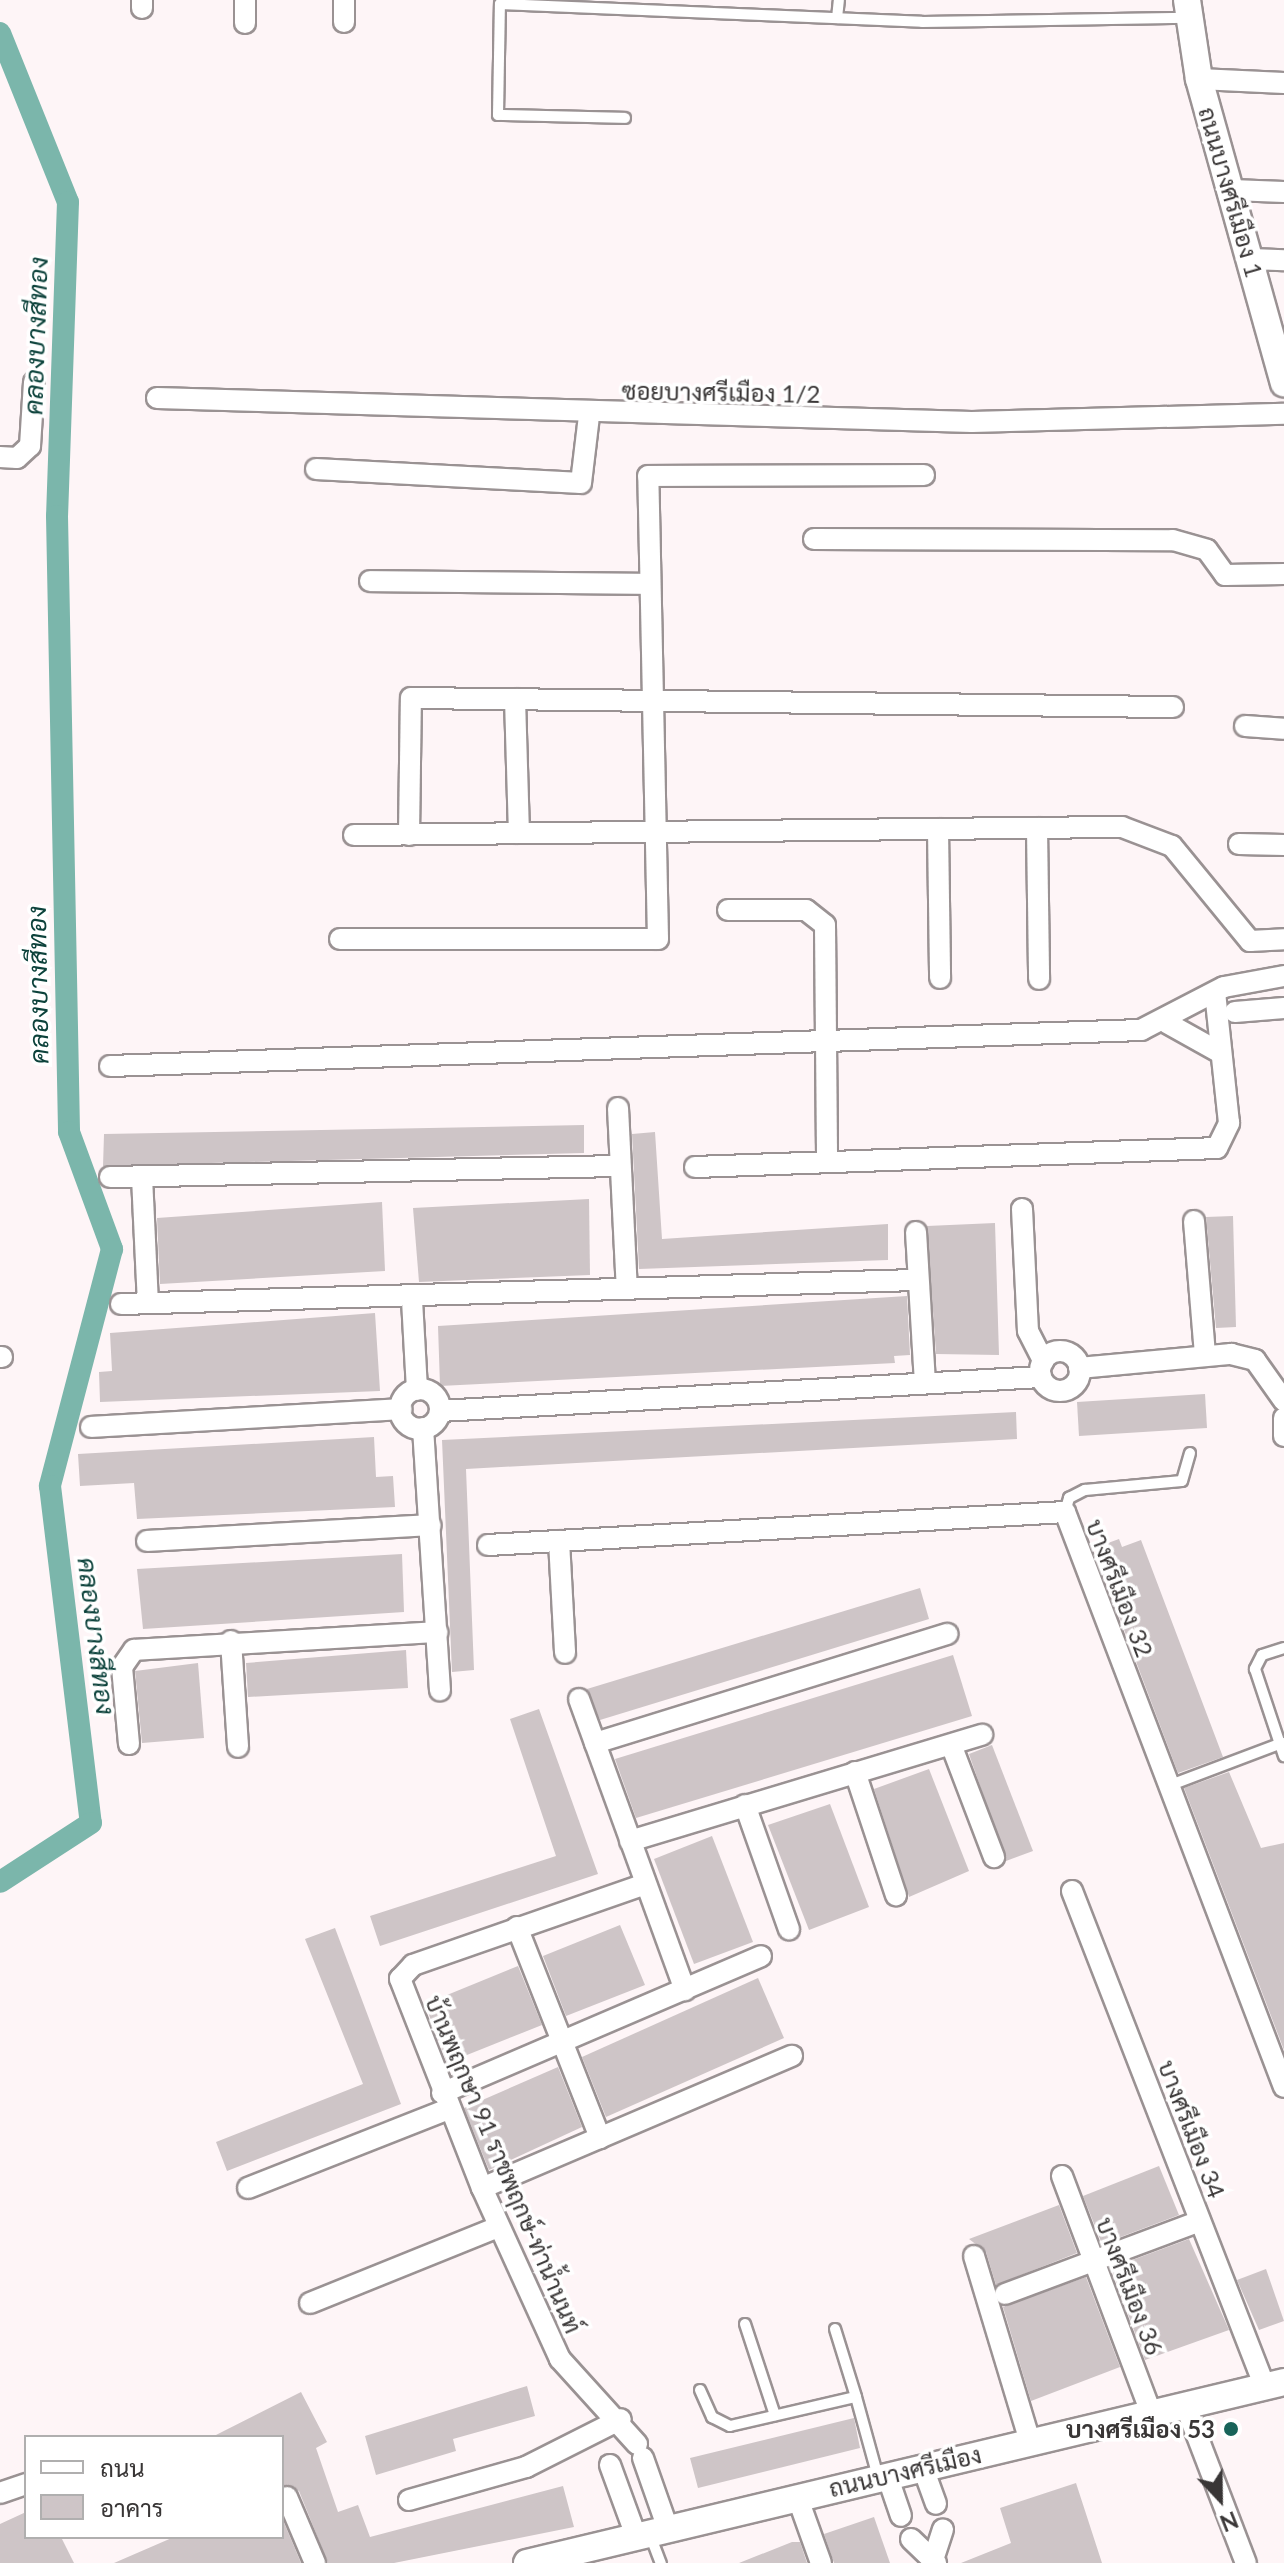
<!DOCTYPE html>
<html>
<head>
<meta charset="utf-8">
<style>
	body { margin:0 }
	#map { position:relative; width:1284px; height:2563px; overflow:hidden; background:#fef5f7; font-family:Lato,Sarabun,sans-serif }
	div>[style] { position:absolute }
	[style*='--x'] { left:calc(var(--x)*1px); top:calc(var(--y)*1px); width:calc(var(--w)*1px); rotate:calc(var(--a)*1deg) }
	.canal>* { height:22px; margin:-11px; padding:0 11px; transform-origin:11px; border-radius:11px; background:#7bb6ab }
	.building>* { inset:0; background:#cec5c7 }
	.roads { filter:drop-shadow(2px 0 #9a9293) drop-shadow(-2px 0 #9a9293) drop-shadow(0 2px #9a9293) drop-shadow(0 -2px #9a9293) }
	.service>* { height:10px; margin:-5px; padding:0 5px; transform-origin:5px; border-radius:5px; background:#fff }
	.minor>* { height:20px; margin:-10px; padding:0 10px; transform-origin:10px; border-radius:10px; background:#fff }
	.minor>.ring { margin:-10px; padding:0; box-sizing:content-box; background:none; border:20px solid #fff; border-radius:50% }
	.tertiary>* { height:26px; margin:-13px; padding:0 13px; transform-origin:13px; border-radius:13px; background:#fff }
	.dots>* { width:22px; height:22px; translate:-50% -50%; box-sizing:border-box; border:4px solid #fff; border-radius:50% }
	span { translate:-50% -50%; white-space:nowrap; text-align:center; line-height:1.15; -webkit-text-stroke:7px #fff; paint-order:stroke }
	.street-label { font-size:24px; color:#393636 }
	.poi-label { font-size:24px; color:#393636; font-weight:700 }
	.right { translate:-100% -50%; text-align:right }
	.water-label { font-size:26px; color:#0c423b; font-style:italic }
	.legend { position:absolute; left:24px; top:2435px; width:260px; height:104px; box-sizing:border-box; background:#fff; border:2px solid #b0afaf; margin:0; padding:10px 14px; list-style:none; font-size:24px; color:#393636 }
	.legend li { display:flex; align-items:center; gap:16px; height:40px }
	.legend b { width:40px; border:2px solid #b0afaf }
	.north { position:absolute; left:1180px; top:2459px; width:80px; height:80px; -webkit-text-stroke:6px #fff; paint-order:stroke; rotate:158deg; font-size:22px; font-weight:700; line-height:32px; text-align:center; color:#393636 }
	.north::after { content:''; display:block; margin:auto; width:28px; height:36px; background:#393636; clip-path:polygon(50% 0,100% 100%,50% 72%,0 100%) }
</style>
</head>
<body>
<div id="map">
	<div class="canal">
		<i style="--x:0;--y:33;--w:182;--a:68.1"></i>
		<i style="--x:68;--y:202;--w:314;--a:92"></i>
		<i style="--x:57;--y:516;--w:616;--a:88.88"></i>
		<i style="--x:69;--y:1132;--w:125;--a:69.8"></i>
		<i style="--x:112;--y:1249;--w:245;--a:104.7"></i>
		<i style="--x:50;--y:1486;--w:339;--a:83.1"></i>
		<i style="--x:91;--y:1823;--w:108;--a:147"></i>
	</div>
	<div class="building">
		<i style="clip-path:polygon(584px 1125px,584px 1153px,103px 1166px,104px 1134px)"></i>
		<i style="clip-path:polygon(655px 1132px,662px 1239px,888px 1224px,888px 1260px,639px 1269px,632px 1134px)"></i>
		<i style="clip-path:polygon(589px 1199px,590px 1275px,419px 1282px,413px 1208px)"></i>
		<i style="clip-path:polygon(382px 1202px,385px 1271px,160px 1284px,157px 1218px)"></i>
		<i style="clip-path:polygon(1233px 1216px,1236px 1327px,1216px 1328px,1206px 1217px)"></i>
		<i style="clip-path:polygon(995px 1223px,999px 1355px,936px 1354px,927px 1226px)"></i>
		<i style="clip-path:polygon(907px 1296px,910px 1355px,894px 1356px,895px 1363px,440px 1386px,438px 1326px)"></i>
		<i style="clip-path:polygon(375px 1313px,380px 1391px,100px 1402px,99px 1372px,112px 1371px,110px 1333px)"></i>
		<i style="clip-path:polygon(1205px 1394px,1207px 1428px,1079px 1436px,1077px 1402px)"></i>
		<i style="clip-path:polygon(1016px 1412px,1017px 1439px,466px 1469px,474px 1670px,452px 1672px,442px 1440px)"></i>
		<i style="clip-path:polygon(374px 1437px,376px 1477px,393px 1476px,395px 1507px,137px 1519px,134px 1483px,80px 1486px,78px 1454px)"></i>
		<i style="clip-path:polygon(1119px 1539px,1122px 1547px,1141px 1540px,1223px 1757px,1178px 1773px,1097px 1558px,1097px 1547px)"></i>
		<i style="clip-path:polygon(402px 1554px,404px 1612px,143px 1629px,137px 1569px)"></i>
		<i style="clip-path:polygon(920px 1588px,929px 1619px,600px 1720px,587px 1689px)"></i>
		<i style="clip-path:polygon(406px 1650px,408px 1688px,248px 1697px,246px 1663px)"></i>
		<i style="clip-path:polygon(953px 1655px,972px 1716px,636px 1818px,615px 1759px)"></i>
		<i style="clip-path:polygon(198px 1663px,204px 1738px,142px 1743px,135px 1671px)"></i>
		<i style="clip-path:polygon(539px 1709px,598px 1874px,380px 1946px,370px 1916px,556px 1856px,510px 1719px)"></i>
		<i style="clip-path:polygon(992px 1745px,1033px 1851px,1006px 1861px,969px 1754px)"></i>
		<i style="clip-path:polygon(929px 1769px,969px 1871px,909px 1897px,874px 1789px)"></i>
		<i style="clip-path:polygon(1229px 1772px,1261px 1848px,1284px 1843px,1284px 2050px,1184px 1788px)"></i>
		<i style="clip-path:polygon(830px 1804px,869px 1907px,809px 1930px,768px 1825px)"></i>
		<i style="clip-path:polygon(712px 1836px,753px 1942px,694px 1964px,654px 1859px)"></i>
		<i style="clip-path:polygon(620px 1925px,645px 1985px,566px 2016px,543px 1956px)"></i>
		<i style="clip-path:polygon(335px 1928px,401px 2104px,227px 2171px,216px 2142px,363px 2084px,305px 1939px)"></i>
		<i style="clip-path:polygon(518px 1966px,542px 2025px,447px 2063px,425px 2004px)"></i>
		<i style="clip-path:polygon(758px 1978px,784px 2038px,606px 2117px,582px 2057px)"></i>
		<i style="clip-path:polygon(558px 2067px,582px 2127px,489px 2170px,464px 2108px)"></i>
		<i style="clip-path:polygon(1159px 2166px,1179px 2215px,1102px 2244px,1083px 2196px)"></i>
		<i style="clip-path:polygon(1059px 2205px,1077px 2253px,996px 2285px,986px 2252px,969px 2239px)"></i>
		<i style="clip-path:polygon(1189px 2239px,1229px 2330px,1145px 2360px,1111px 2268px)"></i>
		<i style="clip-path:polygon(1266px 2269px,1284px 2321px,1259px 2330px,1237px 2280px)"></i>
		<i style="clip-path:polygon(1086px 2277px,1120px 2367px,1031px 2401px,1003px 2307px)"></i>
		<i style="clip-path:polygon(527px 2386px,535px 2416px,453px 2439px,456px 2451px,376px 2475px,365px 2436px)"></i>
		<i style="clip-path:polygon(301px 2392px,327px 2442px,316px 2448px,338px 2512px,358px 2505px,370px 2537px,563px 2486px,574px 2527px,394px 2563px,328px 2563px,299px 2491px,282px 2485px,282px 2437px,212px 2437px)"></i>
		<i style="clip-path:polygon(854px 2418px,860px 2448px,698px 2488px,690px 2458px)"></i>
		<i style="clip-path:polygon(1076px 2483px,1102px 2563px,961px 2563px,1011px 2543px,1000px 2508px)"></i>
		<i style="clip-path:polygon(26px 2512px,26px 2537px,61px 2537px,74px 2563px,0 2563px,0 2524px)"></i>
		<i style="clip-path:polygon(874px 2517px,890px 2563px,834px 2563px,824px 2534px)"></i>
		<i style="clip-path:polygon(282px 2518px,301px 2563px,114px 2563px,174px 2537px,282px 2537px)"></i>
		<i style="clip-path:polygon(792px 2542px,800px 2542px,807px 2563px,739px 2563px)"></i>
	</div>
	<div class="roads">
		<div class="service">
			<i style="--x:837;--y:18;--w:18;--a:-84"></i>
			<i style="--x:625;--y:118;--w:127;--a:-178.6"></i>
			<i style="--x:498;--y:115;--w:111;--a:-89"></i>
			<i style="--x:500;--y:4;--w:422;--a:2.4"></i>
			<i style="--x:922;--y:22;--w:266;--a:-0.9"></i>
			<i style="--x:1065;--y:1512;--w:15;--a:-74"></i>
			<i style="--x:1069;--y:1498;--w:18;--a:-27"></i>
			<i style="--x:1085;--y:1490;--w:97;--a:-5.3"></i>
			<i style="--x:1182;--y:1481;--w:29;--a:-74"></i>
			<i style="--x:1284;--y:1648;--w:23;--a:162"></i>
			<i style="--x:1262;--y:1655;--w:16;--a:117"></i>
			<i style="--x:1255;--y:1669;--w:92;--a:71.6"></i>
			<i style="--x:1168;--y:1786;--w:122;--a:-20.7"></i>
			<i style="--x:745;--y:2324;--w:96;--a:71.8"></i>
			<i style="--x:835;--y:2329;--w:71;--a:72.8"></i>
			<i style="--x:700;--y:2390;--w:30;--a:66"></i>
			<i style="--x:712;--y:2417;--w:20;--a:27"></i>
			<i style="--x:730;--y:2426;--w:129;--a:-13"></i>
			<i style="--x:856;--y:2397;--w:83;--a:74.6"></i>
			<i style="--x:650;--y:2535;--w:30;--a:69"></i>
		</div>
		<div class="minor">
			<i style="--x:245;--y:0;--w:23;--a:90"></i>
			<i style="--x:344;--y:0;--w:22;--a:90"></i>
			<i style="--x:142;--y:8;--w:8;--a:-90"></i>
			<i style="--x:1199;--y:79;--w:85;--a:2.7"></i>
			<i style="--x:1232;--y:190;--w:52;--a:2.2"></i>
			<i style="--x:1251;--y:259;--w:33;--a:2"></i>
			<i style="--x:157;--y:398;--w:815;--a:1.69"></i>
			<i style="--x:972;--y:422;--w:312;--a:-1.5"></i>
			<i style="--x:0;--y:457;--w:17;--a:3"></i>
			<i style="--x:17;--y:458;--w:18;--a:-43"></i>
			<i style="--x:30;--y:446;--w:64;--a:-86.4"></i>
			<i style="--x:316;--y:469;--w:265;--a:3"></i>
			<i style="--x:581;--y:483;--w:67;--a:-83.2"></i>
			<i style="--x:814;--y:539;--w:359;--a:0.2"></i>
			<i style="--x:1173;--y:540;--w:35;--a:16"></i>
			<i style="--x:1207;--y:550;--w:31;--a:54"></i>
			<i style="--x:1225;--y:575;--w:59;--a:-1"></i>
			<i style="--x:370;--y:581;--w:280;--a:0.6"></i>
			<i style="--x:515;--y:699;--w:134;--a:88.3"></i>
			<i style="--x:1245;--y:726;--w:39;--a:4"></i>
			<i style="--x:1037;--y:828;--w:151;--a:89.2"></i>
			<i style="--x:938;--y:829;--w:149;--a:89.2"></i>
			<i style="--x:354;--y:835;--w:768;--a:-0.6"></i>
			<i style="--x:1122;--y:827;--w:53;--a:20.8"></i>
			<i style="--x:1172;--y:846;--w:123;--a:50.6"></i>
			<i style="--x:1250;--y:941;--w:34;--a:-3"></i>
			<i style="--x:409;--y:835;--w:137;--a:-89.2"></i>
			<i style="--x:411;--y:698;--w:762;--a:0.68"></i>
			<i style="--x:1239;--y:844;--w:45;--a:1.3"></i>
			<i style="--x:728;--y:910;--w:78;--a:0"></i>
			<i style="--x:806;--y:910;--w:24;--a:38"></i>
			<i style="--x:825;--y:925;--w:236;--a:89.5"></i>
			<i style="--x:340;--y:939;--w:318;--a:0"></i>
			<i style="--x:658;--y:939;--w:463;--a:-91.2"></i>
			<i style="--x:648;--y:476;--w:276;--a:-0.2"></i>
			<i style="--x:1235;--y:1012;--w:49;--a:-4.7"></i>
			<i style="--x:1167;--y:1023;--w:62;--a:29.1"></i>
			<i style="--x:110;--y:1066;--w:1032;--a:-2"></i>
			<i style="--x:1141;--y:1030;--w:93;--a:-27.4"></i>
			<i style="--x:1224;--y:987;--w:61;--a:-10.4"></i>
			<i style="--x:618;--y:1108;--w:181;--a:87.2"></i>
			<i style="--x:695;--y:1167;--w:522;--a:-2.08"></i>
			<i style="--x:1217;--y:1148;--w:28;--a:-64"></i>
			<i style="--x:1229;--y:1123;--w:131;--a:-96.1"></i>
			<i style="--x:110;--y:1177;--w:510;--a:-1.24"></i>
			<i style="--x:142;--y:1177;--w:125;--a:87.3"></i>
			<i style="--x:1022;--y:1209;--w:122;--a:87.2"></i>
			<i style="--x:1028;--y:1331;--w:34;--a:63"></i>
			<i style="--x:1194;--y:1221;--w:133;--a:85.3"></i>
			<i style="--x:916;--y:1232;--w:151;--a:86.6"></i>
			<i style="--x:412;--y:1300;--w:90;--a:86.8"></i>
			<i style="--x:121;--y:1304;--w:795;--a:-1.73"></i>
			<i class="ring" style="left:1040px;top:1351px;width:20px;height:20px"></i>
			<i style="--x:0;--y:1357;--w:2;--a:0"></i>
			<i style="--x:1079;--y:1368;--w:153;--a:-5.3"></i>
			<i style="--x:1231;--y:1354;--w:25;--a:14"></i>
			<i style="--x:1255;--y:1360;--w:50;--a:54.7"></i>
			<i class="ring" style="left:400px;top:1389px;width:20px;height:20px"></i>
			<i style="--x:440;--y:1411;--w:602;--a:-3.24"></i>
			<i style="--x:1284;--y:1418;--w:18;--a:90"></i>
			<i style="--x:91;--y:1427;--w:311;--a:-3.3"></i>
			<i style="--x:423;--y:1428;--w:263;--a:86.3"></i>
			<i style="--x:147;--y:1541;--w:284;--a:-3.2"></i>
			<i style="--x:559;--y:1541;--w:112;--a:86.9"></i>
			<i style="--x:488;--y:1545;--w:578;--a:-3.27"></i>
			<i style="--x:1065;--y:1512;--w:615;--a:69.15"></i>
			<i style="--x:231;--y:1641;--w:106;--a:86.2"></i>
			<i style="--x:579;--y:1699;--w:310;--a:70"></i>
			<i style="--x:595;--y:1743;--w:369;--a:-17.2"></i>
			<i style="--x:129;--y:1744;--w:77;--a:-95.2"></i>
			<i style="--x:122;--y:1667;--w:21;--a:-55"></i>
			<i style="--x:134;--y:1650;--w:304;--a:-3.4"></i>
			<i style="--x:952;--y:1747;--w:118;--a:69.1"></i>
			<i style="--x:855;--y:1772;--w:130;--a:71.6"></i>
			<i style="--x:745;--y:1805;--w:132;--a:70.5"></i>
			<i style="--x:630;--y:1841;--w:368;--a:-16.8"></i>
			<i style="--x:1072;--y:1891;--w:532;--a:68.74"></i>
			<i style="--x:517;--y:1927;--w:227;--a:68.5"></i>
			<i style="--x:442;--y:2093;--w:347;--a:-23.2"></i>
			<i style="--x:1062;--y:2176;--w:255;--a:69.4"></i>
			<i style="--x:248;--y:2188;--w:216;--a:-21.5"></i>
			<i style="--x:482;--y:2188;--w:337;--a:-23.1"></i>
			<i style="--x:974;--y:2256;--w:194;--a:73.2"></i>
			<i style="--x:1005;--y:2294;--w:208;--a:-20.5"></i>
			<i style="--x:310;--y:2303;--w:203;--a:-22"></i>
			<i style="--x:1186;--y:2407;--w:167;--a:69"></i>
			<i style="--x:637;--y:2444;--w:115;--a:-132.2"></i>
			<i style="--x:560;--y:2359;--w:188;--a:-114.5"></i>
			<i style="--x:482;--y:2188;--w:225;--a:-111.4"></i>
			<i style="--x:400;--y:1979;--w:19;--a:-47"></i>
			<i style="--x:413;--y:1965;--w:246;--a:-19.2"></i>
			<i style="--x:643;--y:2458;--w:75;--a:70.6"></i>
			<i style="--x:610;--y:2465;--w:76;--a:69.9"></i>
			<i style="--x:923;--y:2468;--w:38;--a:70"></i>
			<i style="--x:887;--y:2475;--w:43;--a:71.1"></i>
			<i style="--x:0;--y:2493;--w:28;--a:-19"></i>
			<i style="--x:797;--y:2496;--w:71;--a:70.3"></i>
			<i style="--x:287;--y:2497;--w:72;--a:67"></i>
			<i style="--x:409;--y:2500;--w:122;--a:-15.8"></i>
			<i style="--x:526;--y:2467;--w:106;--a:-26.8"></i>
			<i style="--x:911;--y:2539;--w:35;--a:44"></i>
			<i style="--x:934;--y:2557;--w:29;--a:-72"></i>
		</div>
		<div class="tertiary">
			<i style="--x:1187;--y:0;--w:80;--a:81.4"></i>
			<i style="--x:1199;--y:79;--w:316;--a:74.4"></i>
			<i style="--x:527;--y:2563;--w:778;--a:-13.45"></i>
		</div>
	</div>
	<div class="dots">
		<i style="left:1231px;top:2429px;background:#196359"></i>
	</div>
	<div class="street-label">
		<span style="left:1231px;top:192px;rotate:74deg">ถนนบางศรีเมือง 1</span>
		<span style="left:721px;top:392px;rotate:1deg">ซอยบางศรีเมือง 1/2</span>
		<span style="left:1120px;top:1588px;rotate:69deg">บางศรีเมือง 32</span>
		<span style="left:1192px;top:2129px;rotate:69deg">บางศรีเมือง 34</span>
		<span style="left:504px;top:2164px;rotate:67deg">บ้านพฤกษา 91 ราชพฤกษ์-ท่าน้ำนนท์</span>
		<span style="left:1130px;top:2286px;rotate:69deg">บางศรีเมือง 36</span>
		<span style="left:905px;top:2471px;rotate:-13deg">ถนนบางศรีเมือง</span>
	</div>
	<div class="poi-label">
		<span class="right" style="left:1215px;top:2429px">บางศรีเมือง 53</span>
	</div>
	<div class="water-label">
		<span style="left:36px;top:336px;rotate:-88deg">คลองบางสีทอง</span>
		<span style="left:38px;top:985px;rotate:-91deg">คลองบางสีทอง</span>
		<span style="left:96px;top:1636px;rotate:83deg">คลองบางสีทอง</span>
	</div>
	<ul class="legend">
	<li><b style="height:10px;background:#fff"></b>ถนน</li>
	<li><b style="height:22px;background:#cec5c7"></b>อาคาร</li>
	</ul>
	<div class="north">N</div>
</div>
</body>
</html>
